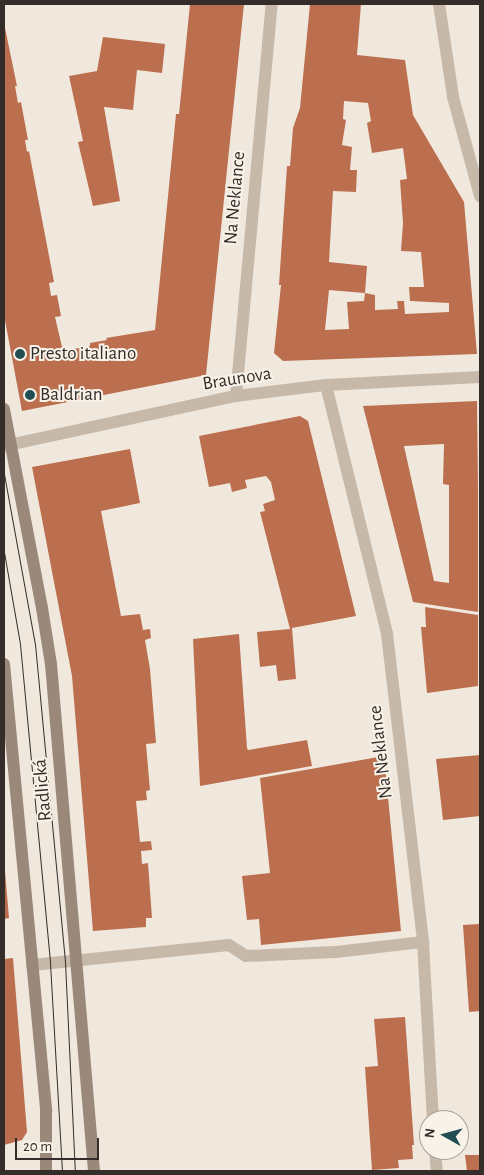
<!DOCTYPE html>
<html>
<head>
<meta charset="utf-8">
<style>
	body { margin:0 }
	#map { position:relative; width:484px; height:1175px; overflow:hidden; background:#f0e8dd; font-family:"Alegreya Sans",sans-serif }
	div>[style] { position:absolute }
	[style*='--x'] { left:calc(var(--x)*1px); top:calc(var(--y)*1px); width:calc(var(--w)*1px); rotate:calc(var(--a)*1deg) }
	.building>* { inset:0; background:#bb6f4f }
	.service>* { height:12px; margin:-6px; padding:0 6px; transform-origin:6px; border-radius:6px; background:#c7b9aa }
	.minor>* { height:12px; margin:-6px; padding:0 6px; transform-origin:6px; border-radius:6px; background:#c7b9aa }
	.secondary>* { height:12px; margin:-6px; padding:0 6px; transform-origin:6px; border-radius:6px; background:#9a887b }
	.tram>* { height:1px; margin:-0.5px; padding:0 0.5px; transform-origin:0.5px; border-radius:0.5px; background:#352d29 }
	.dots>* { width:14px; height:14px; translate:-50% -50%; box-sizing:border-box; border:2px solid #f8f2e9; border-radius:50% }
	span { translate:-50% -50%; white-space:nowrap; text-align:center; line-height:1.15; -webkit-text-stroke:4px #f8f2e9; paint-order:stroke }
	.street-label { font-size:19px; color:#352d29 }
	.poi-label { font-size:19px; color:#352d29 }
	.left { translate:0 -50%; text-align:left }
	.frame { position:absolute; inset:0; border:5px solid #352d29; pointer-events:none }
	.north { position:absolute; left:419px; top:1110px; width:50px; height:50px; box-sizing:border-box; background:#f8f2e9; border:1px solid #aaa39c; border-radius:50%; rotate:277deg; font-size:14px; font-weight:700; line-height:20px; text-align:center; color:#352d29 }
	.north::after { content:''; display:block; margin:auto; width:18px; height:22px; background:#224d53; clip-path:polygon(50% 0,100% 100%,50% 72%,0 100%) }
	.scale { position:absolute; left:15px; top:1138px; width:84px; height:22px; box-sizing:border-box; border:2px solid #352d29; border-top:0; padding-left:6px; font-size:15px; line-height:18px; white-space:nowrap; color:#352d29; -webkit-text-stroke:4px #f8f2e9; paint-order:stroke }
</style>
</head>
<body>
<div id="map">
	<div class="building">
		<i style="clip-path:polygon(190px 4px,244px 4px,206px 375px,22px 411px,4px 315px,4px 23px,17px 86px,15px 86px,18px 103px,21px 102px,28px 140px,25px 140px,27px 152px,29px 151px,54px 282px,49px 283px,51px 296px,57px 295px,61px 316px,55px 317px,63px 351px,90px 346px,90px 343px,107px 340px,106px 338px,155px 330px,176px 114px,179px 114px)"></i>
		<i style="clip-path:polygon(evenodd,310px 4px,361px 4px,357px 55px,405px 60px,413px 115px,464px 202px,477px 354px,283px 361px,274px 353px,281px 285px,279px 285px,287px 166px,290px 166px,293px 128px,300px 108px,310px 4px,344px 101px,368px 103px,371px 121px,367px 123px,372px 153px,403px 148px,407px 179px,400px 180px,403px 223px,401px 251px,421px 252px,424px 287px,409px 287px,410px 301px,449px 303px,449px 312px,405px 314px,404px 301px,397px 301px,398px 309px,375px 310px,375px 295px,365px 293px,367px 266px,329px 262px,333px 191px,356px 192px,357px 170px,350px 170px,352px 147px,342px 145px,346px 120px,343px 119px,344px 101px,310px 4px,329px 290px,365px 293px,364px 301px,347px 302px,349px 329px,325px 330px,329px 290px)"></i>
		<i style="clip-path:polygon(103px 37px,165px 44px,162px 73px,137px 70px,133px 110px,104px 107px,120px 201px,93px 206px,78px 142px,83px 141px,69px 76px,97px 71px)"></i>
		<i style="clip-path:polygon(evenodd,477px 401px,478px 485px,478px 612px,413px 602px,363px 406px,477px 401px,444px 444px,443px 484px,449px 485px,449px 583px,434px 581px,404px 446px,444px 444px)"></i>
		<i style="clip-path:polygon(300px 416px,308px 421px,356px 616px,292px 628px,296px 679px,278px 681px,276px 665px,260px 667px,257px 632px,290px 629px,260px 512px,265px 511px,263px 504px,275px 500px,271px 482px,266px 476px,245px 480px,247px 488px,232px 492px,230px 483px,209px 487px,199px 436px)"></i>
		<i style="clip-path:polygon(130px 449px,140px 503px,101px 511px,121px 616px,140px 614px,143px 630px,150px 629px,151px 638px,145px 640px,150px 669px,156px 743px,146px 744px,150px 790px,146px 791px,147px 800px,136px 801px,140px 842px,151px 841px,152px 850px,141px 851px,142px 864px,148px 863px,152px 918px,146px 918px,146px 927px,93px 931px,72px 676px,32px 467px)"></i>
		<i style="clip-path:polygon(425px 607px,478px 615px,478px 686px,427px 693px,421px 627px,426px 627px)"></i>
		<i style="clip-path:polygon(239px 634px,247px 748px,248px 750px,307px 740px,312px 766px,200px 786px,193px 639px)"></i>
		<i style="clip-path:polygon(480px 755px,480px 816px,443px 820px,436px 759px)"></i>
		<i style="clip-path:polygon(384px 756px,401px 931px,261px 945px,259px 919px,247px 920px,242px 876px,270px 873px,260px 778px)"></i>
		<i style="clip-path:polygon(5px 871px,9px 918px,4px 919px,4px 872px)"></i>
		<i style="clip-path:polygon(480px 924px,480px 1011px,469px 1012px,463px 925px)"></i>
		<i style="clip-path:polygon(13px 958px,27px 1132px,22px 1140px,4px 1145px,4px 959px)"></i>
		<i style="clip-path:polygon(405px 1017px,414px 1145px,412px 1145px,413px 1159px,398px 1160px,399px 1168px,372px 1170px,365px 1067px,378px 1066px,374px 1019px)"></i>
		<i style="clip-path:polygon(465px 1155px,480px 1155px,480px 1171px,467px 1171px)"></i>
	</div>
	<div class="service">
		<i style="--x:32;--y:965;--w:198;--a:-5.8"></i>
		<i style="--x:229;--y:945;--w:20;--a:33"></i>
		<i style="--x:246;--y:956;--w:90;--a:-2.5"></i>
		<i style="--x:336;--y:952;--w:88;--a:-6.6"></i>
	</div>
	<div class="minor">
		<i style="--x:439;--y:4;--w:94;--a:81.4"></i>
		<i style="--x:453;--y:97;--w:103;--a:74.7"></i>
		<i style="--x:326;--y:385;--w:256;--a:76.2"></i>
		<i style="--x:387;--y:634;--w:310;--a:83.3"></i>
		<i style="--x:423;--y:942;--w:178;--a:86.8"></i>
		<i style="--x:236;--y:396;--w:394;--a:-84.8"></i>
		<i style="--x:4;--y:446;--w:237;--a:-12.2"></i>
		<i style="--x:236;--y:396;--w:91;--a:-7"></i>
		<i style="--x:326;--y:385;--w:154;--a:-3"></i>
		<i style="--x:435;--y:1150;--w:21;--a:85"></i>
	</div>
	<div class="secondary">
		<i style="--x:4;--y:409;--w:203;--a:79.2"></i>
		<i style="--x:42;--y:608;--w:57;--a:80.9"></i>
		<i style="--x:51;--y:664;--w:509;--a:85.15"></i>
		<i style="--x:4;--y:664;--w:449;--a:84.6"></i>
		<i style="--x:46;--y:1111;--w:60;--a:90"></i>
	</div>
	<div class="tram">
		<i style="--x:4;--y:474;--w:173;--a:79.7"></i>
		<i style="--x:35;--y:644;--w:319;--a:84.6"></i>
		<i style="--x:65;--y:962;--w:209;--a:87.3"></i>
		<i style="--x:4;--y:552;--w:93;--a:80.1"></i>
		<i style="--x:20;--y:644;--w:320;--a:84.6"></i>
		<i style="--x:50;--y:963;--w:208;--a:86.7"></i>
	</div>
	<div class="dots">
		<i style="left:20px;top:354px;background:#224d53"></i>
		<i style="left:30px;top:395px;background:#224d53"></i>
	</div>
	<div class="street-label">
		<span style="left:235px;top:198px;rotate:-85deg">Na Neklance</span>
		<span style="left:237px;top:379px;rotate:-9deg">Braunova</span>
		<span style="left:381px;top:752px;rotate:-97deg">Na Neklance</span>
		<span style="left:43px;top:790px;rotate:-95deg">Radlická</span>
	</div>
	<div class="poi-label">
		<span class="left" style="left:30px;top:354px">Presto italiano</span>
		<span class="left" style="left:40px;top:395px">Baldrian</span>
	</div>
	<div class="frame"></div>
	<div class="north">N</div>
	<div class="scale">20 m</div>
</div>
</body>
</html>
